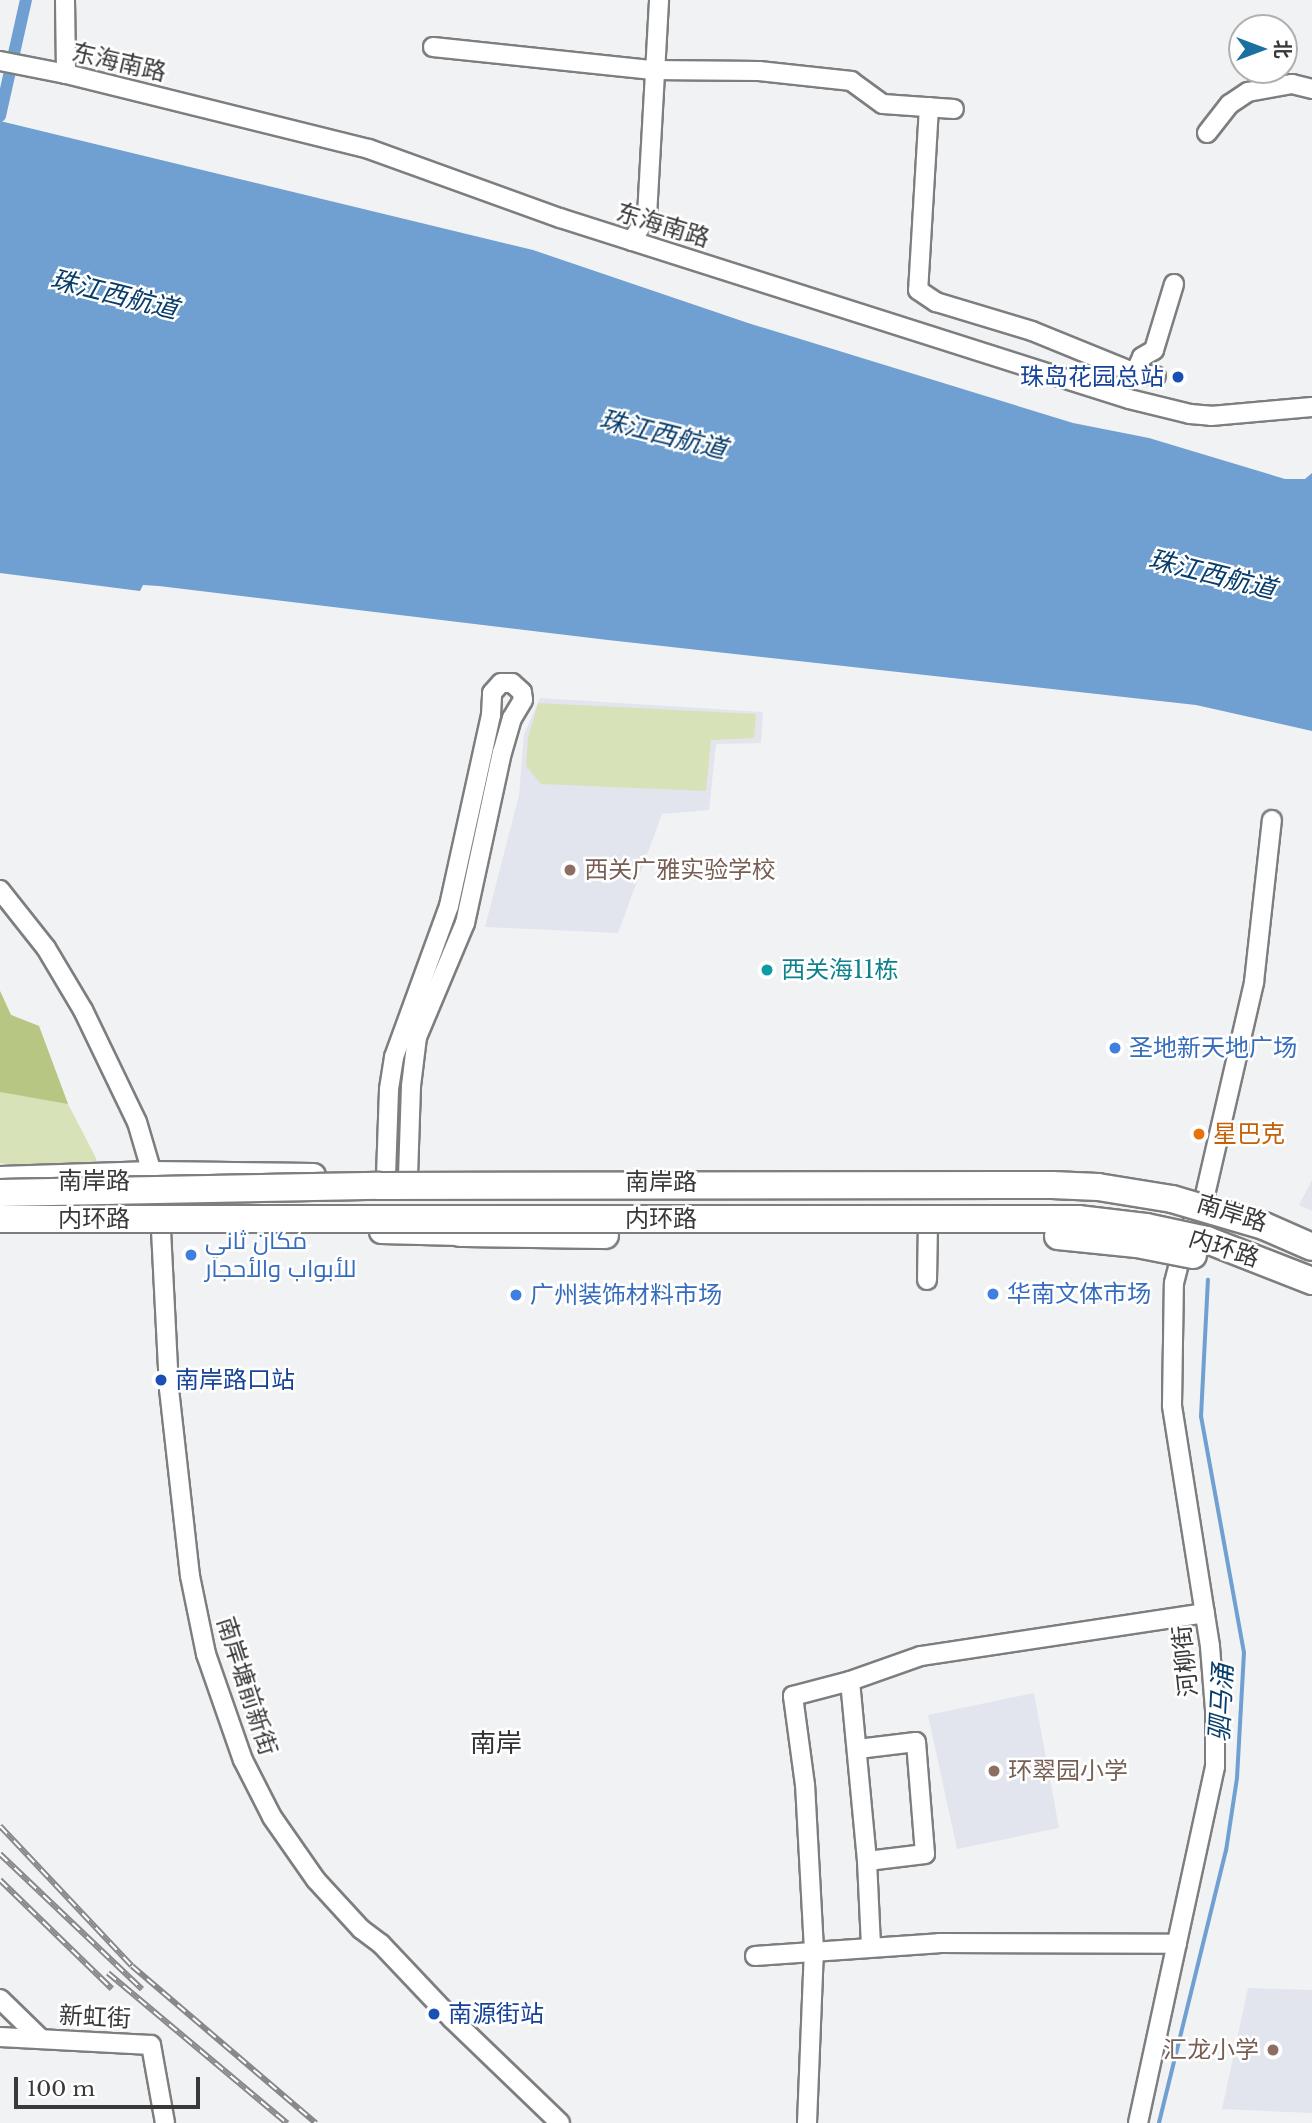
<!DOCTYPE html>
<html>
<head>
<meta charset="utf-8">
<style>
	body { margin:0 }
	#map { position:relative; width:1312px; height:2123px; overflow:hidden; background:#f1f2f4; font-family:"Libre Baskerville",Cairo,"Noto Sans SC",serif }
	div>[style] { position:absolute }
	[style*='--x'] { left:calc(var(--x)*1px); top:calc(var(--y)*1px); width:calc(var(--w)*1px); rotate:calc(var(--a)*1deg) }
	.built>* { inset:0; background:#e2e5ee }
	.green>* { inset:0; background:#d8e2b8 }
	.forest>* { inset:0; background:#b8c683 }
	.water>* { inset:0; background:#709fd1 }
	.stream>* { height:3.5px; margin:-1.75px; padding:0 1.75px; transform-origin:1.75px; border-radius:1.75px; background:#709fd1 }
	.canal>* { height:12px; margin:-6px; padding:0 6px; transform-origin:6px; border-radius:6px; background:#709fd1 }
	.roads { filter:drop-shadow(2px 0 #7d7e80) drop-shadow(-2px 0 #7d7e80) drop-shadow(0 2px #7d7e80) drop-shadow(0 -2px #7d7e80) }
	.minor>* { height:18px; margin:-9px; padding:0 9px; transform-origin:9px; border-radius:9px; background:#fff }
	.major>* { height:23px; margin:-11.5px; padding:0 11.5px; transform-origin:11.5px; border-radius:11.5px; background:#fff }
	.highway>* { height:26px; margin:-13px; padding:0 13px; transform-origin:13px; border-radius:13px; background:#fff }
	.rail>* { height:6px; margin-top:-3px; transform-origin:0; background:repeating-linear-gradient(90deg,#fff 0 10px,#88888a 0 20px); box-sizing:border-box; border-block:2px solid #88888a }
	.bridges { filter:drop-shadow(2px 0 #7d7e80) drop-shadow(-2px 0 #7d7e80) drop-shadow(0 2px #7d7e80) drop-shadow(0 -2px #7d7e80) }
	.highway-bridge>* { height:26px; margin:-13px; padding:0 13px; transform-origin:13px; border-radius:13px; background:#fff }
	.dots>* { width:19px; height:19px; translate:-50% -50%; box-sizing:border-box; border:4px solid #fff; border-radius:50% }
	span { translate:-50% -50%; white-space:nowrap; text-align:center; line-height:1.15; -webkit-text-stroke:5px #fff; paint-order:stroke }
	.street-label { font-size:24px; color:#39393a }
	.transit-label { font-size:24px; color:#164399 }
	.right { translate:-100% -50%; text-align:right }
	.left { translate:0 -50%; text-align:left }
	.education-label { font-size:24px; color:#785e54 }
	.culture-label { font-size:24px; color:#0d838f }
	.shop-label { font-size:24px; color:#366cbe }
	.food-label { font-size:24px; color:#c56008 }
	.water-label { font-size:26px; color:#073d6b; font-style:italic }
	.neighbourhood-label { font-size:26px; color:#303133 }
	.north { position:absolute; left:1228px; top:14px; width:70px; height:70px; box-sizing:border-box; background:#fff; border:2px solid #b0b0b0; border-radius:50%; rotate:90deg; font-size:19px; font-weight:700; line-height:28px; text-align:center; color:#39393a }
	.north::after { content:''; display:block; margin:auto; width:24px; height:32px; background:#1a70a0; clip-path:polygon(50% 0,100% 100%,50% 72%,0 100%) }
	.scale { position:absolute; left:14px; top:2077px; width:186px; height:32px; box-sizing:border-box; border:4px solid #39393a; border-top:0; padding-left:9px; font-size:21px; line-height:24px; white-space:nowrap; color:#39393a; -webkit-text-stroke:5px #fff; paint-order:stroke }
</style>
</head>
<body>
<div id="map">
	<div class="built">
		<i style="clip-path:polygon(540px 698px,763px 712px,761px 743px,716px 744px,709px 810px,662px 814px,618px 933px,485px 927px,519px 795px,524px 734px)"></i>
		<i style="clip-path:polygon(1312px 1180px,1312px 1211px,1299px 1205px)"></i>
		<i style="clip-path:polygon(1034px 1693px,1059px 1828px,957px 1849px,928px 1715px)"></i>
		<i style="clip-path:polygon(1248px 1988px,1312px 1990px,1312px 2113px,1222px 2109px)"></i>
	</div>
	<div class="green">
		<i style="clip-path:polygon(538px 703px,756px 714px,754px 738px,711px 740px,706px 791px,541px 784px,526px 766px,528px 738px)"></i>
		<i style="clip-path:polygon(0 991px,11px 1015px,39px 1026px,68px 1104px,96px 1158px,97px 1168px,40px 1168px,0 1163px)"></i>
	</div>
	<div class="forest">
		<i style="clip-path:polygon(0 991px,11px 1015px,39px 1026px,68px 1104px,0 1092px)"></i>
	</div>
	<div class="water">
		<i style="clip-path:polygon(0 121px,533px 250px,748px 323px,1073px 423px,1149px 438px,1285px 479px,1305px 479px,1312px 473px,1312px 731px,1196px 705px,608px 640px,159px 586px,143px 585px,140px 591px,0 573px)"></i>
	</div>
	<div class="stream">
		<i style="--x:1159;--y:2123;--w:280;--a:-76.2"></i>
		<i style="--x:1226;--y:1851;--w:74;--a:-81.4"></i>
		<i style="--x:1237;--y:1778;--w:125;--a:-86.8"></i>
		<i style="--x:1244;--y:1653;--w:240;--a:-100.3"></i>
		<i style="--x:1201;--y:1417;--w:137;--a:-87.1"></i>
	</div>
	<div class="canal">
		<i style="--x:0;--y:116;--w:119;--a:-77.4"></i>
	</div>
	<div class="roads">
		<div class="minor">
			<i style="--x:65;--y:0;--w:74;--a:89.2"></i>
			<i style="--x:433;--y:47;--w:221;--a:6"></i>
			<i style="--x:653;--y:70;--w:106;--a:0.5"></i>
			<i style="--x:759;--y:71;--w:93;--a:6.2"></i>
			<i style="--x:851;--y:81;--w:39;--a:36"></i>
			<i style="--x:883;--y:104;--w:71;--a:4"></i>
			<i style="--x:0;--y:61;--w:67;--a:11.1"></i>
			<i style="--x:66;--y:74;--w:312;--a:13.9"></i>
			<i style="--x:369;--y:149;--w:203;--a:19.9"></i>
			<i style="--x:560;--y:218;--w:597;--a:17.65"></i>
			<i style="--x:1129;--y:399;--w:63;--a:13.8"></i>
			<i style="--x:1190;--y:414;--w:21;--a:5"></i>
			<i style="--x:1211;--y:416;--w:101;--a:-5.1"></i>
			<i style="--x:929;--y:107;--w:183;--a:93.4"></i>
			<i style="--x:918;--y:290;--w:22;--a:34"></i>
			<i style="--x:936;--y:302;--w:100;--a:16.8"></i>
			<i style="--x:1032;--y:331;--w:111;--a:22.2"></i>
			<i style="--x:1135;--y:373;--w:21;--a:8"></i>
			<i style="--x:1207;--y:133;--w:37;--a:-52"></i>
			<i style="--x:1230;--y:104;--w:22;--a:-34"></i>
			<i style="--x:1248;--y:92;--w:45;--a:-10.3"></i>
			<i style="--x:1292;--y:84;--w:21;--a:14"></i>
			<i style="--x:632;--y:241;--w:29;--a:-59"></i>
			<i style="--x:647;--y:216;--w:216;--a:-86.8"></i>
			<i style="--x:1135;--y:373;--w:17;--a:-66"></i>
			<i style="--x:1142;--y:357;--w:14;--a:-30"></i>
			<i style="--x:1154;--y:350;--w:69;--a:-73.1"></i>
			<i style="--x:0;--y:890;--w:74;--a:51.6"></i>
			<i style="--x:46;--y:948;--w:72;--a:59.2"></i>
			<i style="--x:83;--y:1010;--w:124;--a:64.3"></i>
			<i style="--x:137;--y:1122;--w:53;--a:73.6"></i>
			<i style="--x:386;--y:1176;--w:87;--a:-88"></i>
			<i style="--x:389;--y:1089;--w:32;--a:-81"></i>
			<i style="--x:394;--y:1057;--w:161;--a:-70"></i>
			<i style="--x:449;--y:906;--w:196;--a:-77.6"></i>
			<i style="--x:491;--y:715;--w:22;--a:-87"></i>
			<i style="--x:492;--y:693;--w:13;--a:-48"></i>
			<i style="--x:501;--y:683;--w:11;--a:0"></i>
			<i style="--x:512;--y:683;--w:13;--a:42"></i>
			<i style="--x:522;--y:692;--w:8;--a:83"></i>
			<i style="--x:523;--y:700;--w:21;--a:121"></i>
			<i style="--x:512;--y:718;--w:35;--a:106"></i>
			<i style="--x:502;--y:752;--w:175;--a:102.2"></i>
			<i style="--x:465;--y:923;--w:124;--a:112.8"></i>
			<i style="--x:417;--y:1037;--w:49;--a:97"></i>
			<i style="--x:411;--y:1086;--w:91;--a:91.9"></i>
			<i style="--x:161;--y:1230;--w:159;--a:87.1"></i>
			<i style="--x:169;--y:1389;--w:188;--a:83.6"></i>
			<i style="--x:190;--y:1576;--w:80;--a:78.4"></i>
			<i style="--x:206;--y:1654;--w:112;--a:70.8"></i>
			<i style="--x:243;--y:1760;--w:64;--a:63"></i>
			<i style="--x:272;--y:1817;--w:77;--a:55.1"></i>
			<i style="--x:316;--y:1880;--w:67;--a:47.4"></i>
			<i style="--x:361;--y:1929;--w:25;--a:37"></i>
			<i style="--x:381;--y:1944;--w:103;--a:46.6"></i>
			<i style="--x:452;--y:2019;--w:150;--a:43.9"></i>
			<i style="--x:927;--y:1280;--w:59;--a:-89"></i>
			<i style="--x:850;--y:1681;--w:181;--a:84.6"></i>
			<i style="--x:867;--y:1861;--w:86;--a:87.3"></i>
			<i style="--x:858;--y:1749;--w:58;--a:-6.9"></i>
			<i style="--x:916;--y:1742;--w:112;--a:85.4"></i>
			<i style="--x:925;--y:1854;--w:58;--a:173.1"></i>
			<i style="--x:755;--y:1956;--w:184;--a:-4"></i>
			<i style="--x:939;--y:1943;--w:238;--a:0.2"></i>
			<i style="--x:0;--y:1999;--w:57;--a:44.3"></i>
			<i style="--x:0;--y:2037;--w:151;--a:3"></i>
			<i style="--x:151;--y:2045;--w:79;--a:79.8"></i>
			<i style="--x:807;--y:2123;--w:173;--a:-87.7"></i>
			<i style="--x:814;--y:1950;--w:165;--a:-93.1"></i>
			<i style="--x:805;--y:1785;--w:90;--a:-97.7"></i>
			<i style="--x:793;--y:1696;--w:59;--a:-14.7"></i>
			<i style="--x:850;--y:1681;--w:75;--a:-19.4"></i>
			<i style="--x:921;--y:1656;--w:287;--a:-8.6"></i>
			<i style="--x:1138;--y:2123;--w:364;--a:-77.8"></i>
			<i style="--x:1215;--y:1767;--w:57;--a:-90"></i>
			<i style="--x:1215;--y:1710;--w:64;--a:-94.5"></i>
			<i style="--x:1210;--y:1646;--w:244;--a:-99"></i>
			<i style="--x:1172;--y:1405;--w:122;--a:-89.1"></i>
			<i style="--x:1174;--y:1283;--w:44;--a:-75.7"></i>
			<i style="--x:1185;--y:1240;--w:49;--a:-66"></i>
			<i style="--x:1205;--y:1195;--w:219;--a:-77"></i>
			<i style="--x:1254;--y:982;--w:163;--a:-83.7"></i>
		</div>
		<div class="major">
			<i style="--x:0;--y:1178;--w:152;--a:-1.9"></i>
			<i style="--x:152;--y:1173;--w:161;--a:0.7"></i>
			<i style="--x:381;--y:1231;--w:79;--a:1.5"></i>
			<i style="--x:460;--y:1233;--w:16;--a:-7"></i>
		</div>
		<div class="highway">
			<i style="--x:460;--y:1233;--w:145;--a:0.8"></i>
		</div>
	</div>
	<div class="rail">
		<i style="--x:0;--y:1826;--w:192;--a:46.7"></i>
		<i style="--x:132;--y:1966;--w:242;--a:40.5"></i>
		<i style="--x:0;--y:1854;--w:196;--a:43.6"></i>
		<i style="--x:0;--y:1880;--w:156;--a:44.2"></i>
		<i style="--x:108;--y:1973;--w:234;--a:40"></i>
	</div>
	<div class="bridges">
		<div class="highway-bridge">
			<i style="--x:0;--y:1193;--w:379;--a:-1.1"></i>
			<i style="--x:379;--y:1186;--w:673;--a:-0.09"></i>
			<i style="--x:1052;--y:1185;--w:46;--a:2.5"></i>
			<i style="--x:1098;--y:1187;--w:75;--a:9.2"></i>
			<i style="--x:1172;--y:1199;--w:96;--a:16.4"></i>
			<i style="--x:1264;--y:1226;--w:52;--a:23.6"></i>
			<i style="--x:0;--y:1219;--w:1078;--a:0"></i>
			<i style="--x:1078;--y:1219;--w:68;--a:6.7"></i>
			<i style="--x:1146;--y:1227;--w:62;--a:12"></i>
			<i style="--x:1207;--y:1240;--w:113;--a:21.3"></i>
			<i style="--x:1058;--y:1236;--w:79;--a:5.8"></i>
			<i style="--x:1137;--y:1244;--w:57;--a:11.1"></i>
		</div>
	</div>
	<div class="dots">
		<i style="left:1178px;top:377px;background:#1a4fb4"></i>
		<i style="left:570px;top:870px;background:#8d6e63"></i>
		<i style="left:767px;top:970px;background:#0f9aa8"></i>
		<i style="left:1115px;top:1048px;background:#3f7fe0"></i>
		<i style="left:1199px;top:1134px;background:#e8710a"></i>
		<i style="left:191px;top:1255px;background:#3f7fe0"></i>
		<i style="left:993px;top:1294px;background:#3f7fe0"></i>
		<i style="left:516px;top:1295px;background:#3f7fe0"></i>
		<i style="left:161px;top:1380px;background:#1a4fb4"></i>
		<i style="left:994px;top:1771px;background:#8d6e63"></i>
		<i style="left:434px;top:2014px;background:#1a4fb4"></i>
		<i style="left:1273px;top:2050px;background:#8d6e63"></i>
	</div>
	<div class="street-label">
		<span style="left:119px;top:62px;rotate:13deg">东海南路</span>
		<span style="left:663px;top:225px;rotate:17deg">东海南路</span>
		<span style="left:94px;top:1181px">南岸路</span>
		<span style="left:661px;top:1182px">南岸路</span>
		<span style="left:1232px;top:1213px;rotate:17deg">南岸路</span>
		<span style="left:94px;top:1219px">内环路</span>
		<span style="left:661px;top:1219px">内环路</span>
		<span style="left:1224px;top:1248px;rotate:18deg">内环路</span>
		<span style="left:1185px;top:1661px;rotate:-96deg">河柳街</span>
		<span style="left:247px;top:1686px;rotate:72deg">南岸塘前新街</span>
		<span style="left:95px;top:2017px;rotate:3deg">新虹街</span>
	</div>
	<div class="transit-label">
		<span class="right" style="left:1164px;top:377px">珠岛花园总站</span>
		<span class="left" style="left:175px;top:1380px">南岸路口站</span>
		<span class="left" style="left:448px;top:2014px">南源街站</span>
	</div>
	<div class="education-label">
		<span class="left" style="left:584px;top:870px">西关广雅实验学校</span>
		<span class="left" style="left:1008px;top:1771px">环翠园小学</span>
		<span class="right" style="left:1259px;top:2050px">汇龙小学</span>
	</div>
	<div class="culture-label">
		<span class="left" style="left:781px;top:970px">西关海11栋</span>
	</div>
	<div class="shop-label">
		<span class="left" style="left:1129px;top:1048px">圣地新天地广场</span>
		<span class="left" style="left:205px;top:1255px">مكان ثاني<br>للأبواب والأحجار</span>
		<span class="left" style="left:1007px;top:1294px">华南文体市场</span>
		<span class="left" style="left:530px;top:1295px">广州装饰材料市场</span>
	</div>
	<div class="food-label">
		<span class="left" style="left:1213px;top:1134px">星巴克</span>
	</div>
	<div class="water-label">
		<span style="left:114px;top:295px;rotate:14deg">珠江西航道</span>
		<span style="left:663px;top:435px;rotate:14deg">珠江西航道</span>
		<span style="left:1212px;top:575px;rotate:14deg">珠江西航道</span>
		<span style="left:1222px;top:1703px;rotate:-87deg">驷马涌</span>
	</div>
	<div class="neighbourhood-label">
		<span style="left:496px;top:1744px">南岸</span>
	</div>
	<div class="north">北</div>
	<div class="scale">100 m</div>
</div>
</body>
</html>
